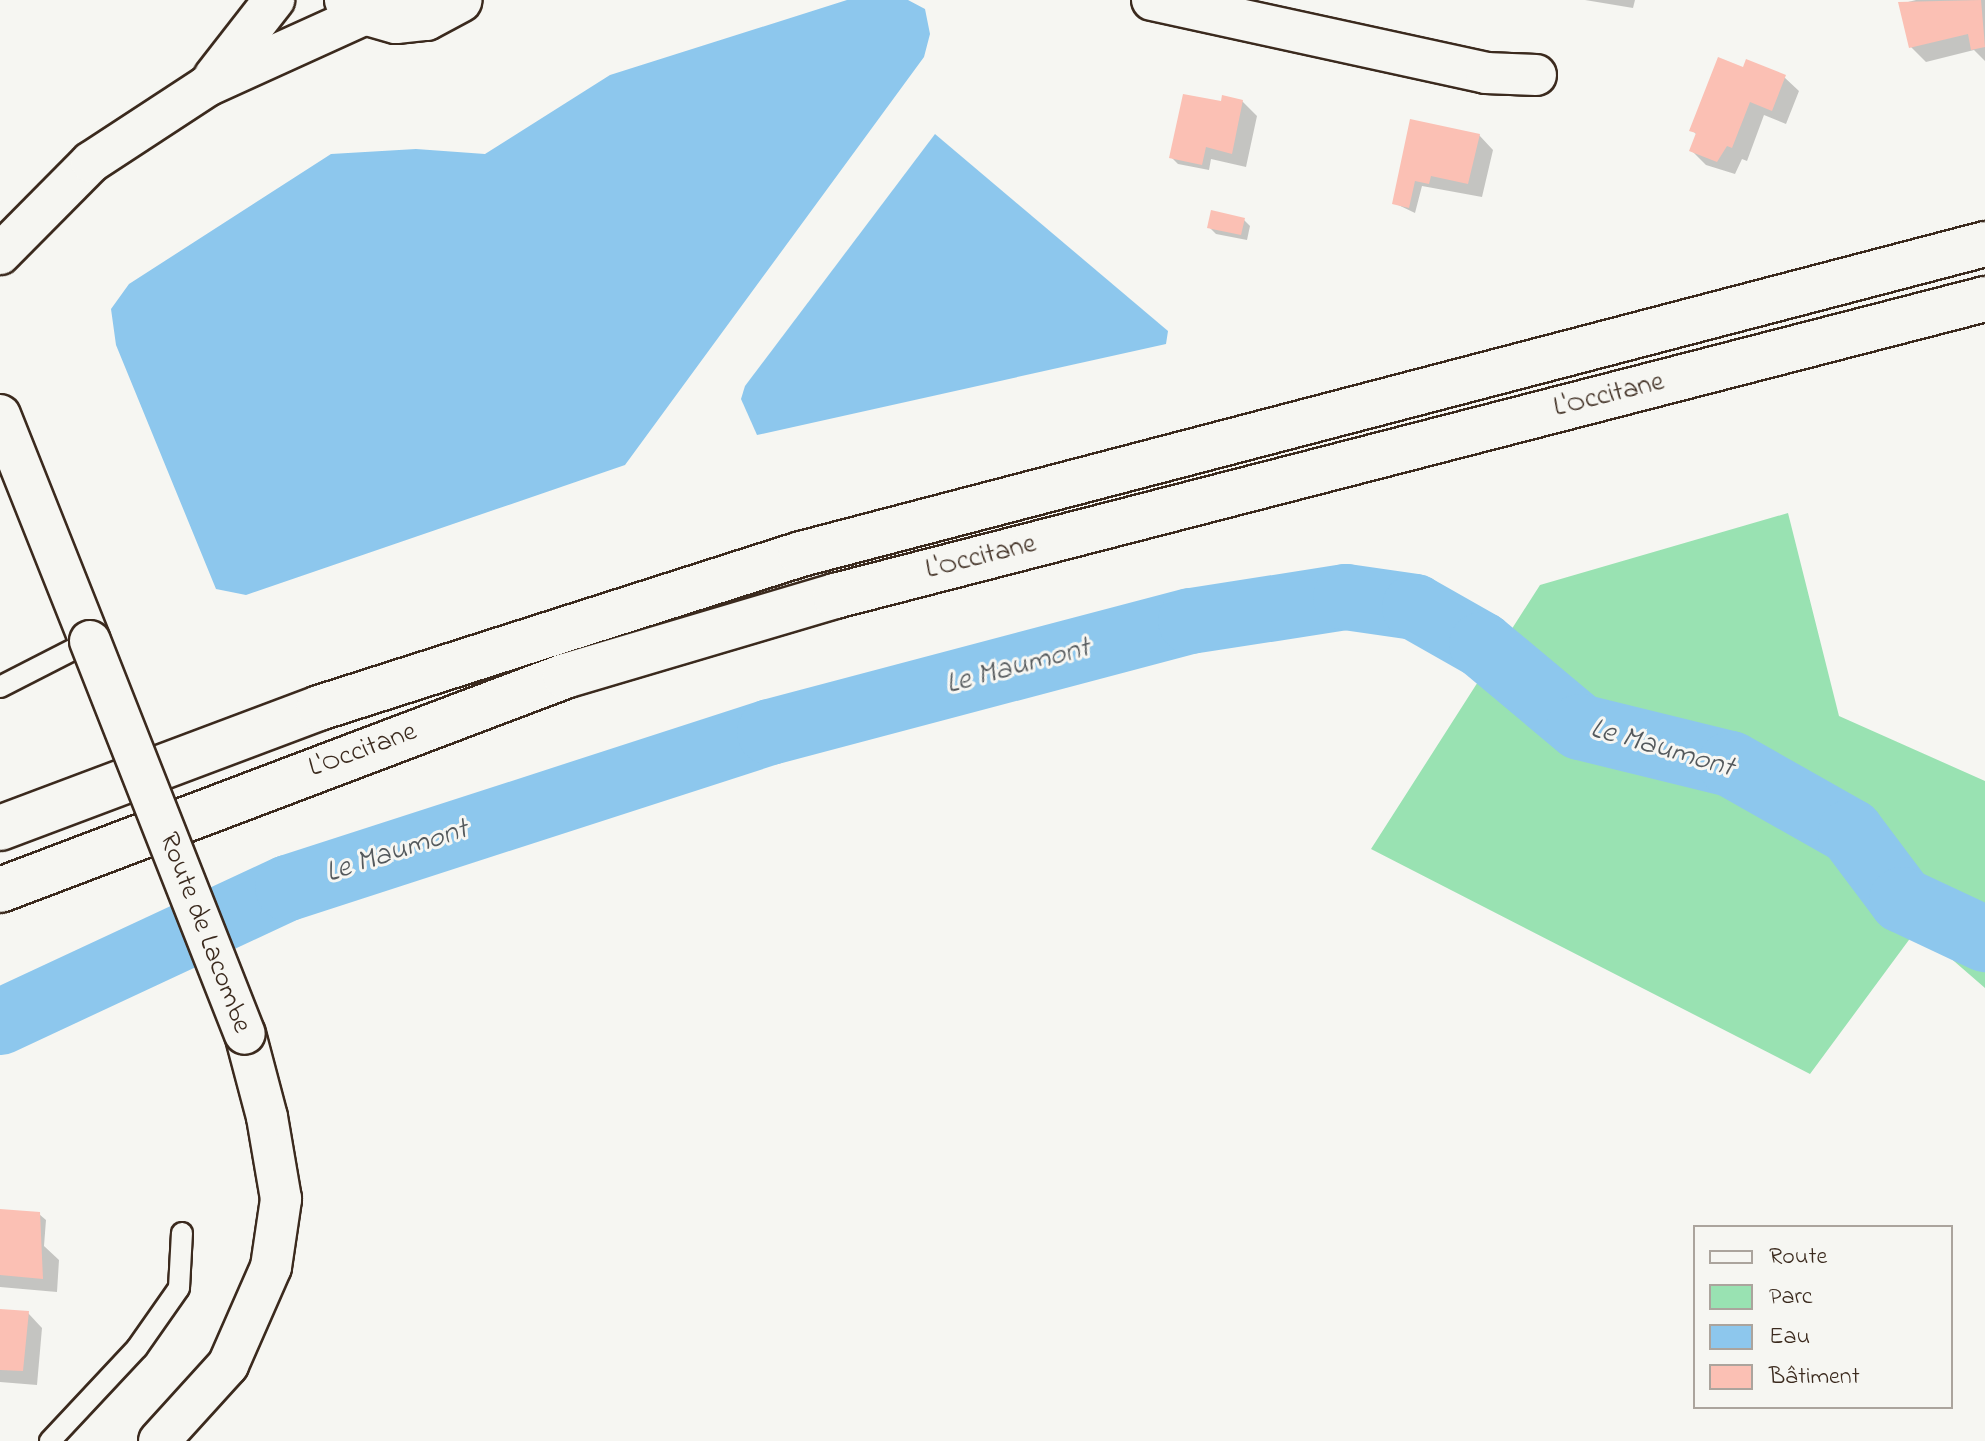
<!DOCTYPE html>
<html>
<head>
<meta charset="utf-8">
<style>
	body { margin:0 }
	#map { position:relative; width:1985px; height:1441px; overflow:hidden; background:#f6f6f2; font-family:"Indie Flower",sans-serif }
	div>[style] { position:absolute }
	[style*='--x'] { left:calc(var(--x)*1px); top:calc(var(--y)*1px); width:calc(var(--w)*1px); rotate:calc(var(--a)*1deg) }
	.green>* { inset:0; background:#99e2b2 }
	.water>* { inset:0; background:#8dc7ed }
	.shadow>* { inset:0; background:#0003 }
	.river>* { height:66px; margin:-33px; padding:0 33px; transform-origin:33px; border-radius:33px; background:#8dc7ed }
	.building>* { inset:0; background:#fbc0b4 }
	.roads { filter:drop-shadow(2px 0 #3b2a1e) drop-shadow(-2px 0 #3b2a1e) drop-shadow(0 2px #3b2a1e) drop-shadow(0 -2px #3b2a1e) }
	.service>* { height:20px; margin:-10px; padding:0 10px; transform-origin:10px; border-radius:10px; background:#f6f6f2 }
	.minor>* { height:40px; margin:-20px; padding:0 20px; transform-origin:20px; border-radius:20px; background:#f6f6f2 }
	.tertiary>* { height:44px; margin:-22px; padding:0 22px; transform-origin:22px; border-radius:22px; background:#f6f6f2 }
	.motorway>* { height:44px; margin:-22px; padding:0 22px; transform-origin:22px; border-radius:22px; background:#f6f6f2 }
	.bridges { filter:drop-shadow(2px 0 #3b2a1e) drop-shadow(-2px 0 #3b2a1e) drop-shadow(0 2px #3b2a1e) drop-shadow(0 -2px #3b2a1e) }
	.minor-bridge>* { height:40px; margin:-20px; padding:0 20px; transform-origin:20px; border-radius:20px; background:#f6f6f2 }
	span { translate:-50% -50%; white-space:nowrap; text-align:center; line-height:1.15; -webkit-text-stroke:6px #f6f6f2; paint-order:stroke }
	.street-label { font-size:28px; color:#3b2a1e }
	.water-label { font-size:30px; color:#54595c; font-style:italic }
	.legend { position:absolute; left:1693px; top:1225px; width:260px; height:184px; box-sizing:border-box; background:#f6f6f2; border:2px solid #aba49d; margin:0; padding:10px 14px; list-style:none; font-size:24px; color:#3b2a1e }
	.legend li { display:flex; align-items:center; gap:16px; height:40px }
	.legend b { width:40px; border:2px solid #aba49d }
</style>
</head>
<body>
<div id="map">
	<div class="green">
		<i style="clip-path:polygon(1788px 513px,1839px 716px,1985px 781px,1985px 988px,1917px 929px,1810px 1074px,1371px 849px,1540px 585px)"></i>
	</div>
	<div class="water">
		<i style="clip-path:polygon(847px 0,908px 0,925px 9px,930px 34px,924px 57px,625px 465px,246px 595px,216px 589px,116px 345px,111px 309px,129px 284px,331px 154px,416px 149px,485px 154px,610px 75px)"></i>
		<i style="clip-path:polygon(935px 134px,1168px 331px,1166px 344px,757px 435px,741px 399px,745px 386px)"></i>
	</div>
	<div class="shadow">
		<i style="clip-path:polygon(1585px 0,1635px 0,1633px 8px)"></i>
		<i style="clip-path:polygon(1916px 0,1985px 0,1985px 61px,1974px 50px,1926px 62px,1911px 47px,1900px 4px)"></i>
		<i style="clip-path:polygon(1744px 69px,1784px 77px,1799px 91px,1786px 124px,1764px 115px,1747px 161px,1742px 159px,1735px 174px,1706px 165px,1692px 151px,1698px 136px,1692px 130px)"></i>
		<i style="clip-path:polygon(1242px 101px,1257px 116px,1246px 167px,1211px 159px,1209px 170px,1178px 164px,1171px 157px,1222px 104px)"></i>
		<i style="clip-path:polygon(1479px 135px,1493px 150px,1482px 197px,1422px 186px,1415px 213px,1394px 203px,1402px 168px)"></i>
		<i style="clip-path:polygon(1244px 220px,1250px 226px,1247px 240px,1216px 234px,1209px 227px)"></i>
		<i style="clip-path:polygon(0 1211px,39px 1214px,46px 1220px,44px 1246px,59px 1260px,57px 1292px,0 1287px)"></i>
		<i style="clip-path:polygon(0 1311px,28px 1313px,42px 1328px,37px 1385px,0 1382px)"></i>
	</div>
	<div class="river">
		<i style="--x:0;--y:1022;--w:318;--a:-25"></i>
		<i style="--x:288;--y:888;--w:507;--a:-17.93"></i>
		<i style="--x:770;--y:732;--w:435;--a:-14.8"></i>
		<i style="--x:1191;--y:621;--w:157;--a:-8.8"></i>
		<i style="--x:1346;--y:597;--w:70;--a:8.2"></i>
		<i style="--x:1415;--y:607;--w:77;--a:29.6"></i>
		<i style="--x:1482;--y:645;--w:128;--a:39.9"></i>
		<i style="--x:1580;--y:727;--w:155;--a:13.8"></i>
		<i style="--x:1731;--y:764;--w:138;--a:29.5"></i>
		<i style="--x:1851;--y:832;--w:85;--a:53.1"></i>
		<i style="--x:1902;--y:900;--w:92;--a:25.2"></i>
	</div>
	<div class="building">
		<i style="clip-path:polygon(1981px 0,1985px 47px,1971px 50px,1968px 34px,1909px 48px,1898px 2px)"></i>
		<i style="clip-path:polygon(1718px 57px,1743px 67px,1746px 59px,1786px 75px,1772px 111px,1750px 102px,1732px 148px,1727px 146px,1717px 162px,1689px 151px,1696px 133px,1689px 131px)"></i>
		<i style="clip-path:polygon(1183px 94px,1221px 101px,1222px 95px,1243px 100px,1232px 154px,1206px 147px,1202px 165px,1169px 158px)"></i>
		<i style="clip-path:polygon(1410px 119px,1480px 134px,1468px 184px,1431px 176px,1429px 184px,1415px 181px,1409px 208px,1392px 204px)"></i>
		<i style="clip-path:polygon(1211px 210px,1245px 218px,1241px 235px,1207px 228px)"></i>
		<i style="clip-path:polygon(0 1209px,40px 1212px,43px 1279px,0 1275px)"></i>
		<i style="clip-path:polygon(0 1309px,29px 1311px,23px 1371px,0 1370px)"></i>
	</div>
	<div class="roads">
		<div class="service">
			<i style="--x:0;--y:687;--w:101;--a:-27.1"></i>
			<i style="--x:50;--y:1441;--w:127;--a:-46.9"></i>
			<i style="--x:137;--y:1348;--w:73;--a:-55"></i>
			<i style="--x:179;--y:1288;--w:55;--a:-86.9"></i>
		</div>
		<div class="minor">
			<i style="--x:1152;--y:0;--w:342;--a:12.3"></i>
			<i style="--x:1486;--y:73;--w:50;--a:2.3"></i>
			<i style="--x:214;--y:77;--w:98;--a:-52.1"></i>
			<i style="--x:0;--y:254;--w:129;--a:-45.3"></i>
			<i style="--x:91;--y:162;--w:139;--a:-33.2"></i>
			<i style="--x:207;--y:86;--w:177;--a:-24.4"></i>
			<i style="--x:0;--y:415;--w:243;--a:68.3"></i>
			<i style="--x:159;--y:1441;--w:103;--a:-47.8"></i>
			<i style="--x:228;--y:1365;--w:107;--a:-66.3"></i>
			<i style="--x:271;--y:1267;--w:69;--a:-81.6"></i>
			<i style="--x:281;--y:1199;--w:83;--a:-99.7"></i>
			<i style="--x:267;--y:1117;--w:86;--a:-104.8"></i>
		</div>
		<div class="tertiary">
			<i style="--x:347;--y:0;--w:25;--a:32"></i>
			<i style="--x:368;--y:13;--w:29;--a:16"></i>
			<i style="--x:396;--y:21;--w:30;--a:-6"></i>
			<i style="--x:426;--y:18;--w:38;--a:-28"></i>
		</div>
		<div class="motorway">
			<i style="--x:0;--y:828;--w:341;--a:-20.6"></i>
			<i style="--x:319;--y:708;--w:506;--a:-17.72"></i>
			<i style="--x:801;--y:554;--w:1224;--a:-14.67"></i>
			<i style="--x:0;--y:890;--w:604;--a:-20.74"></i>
			<i style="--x:565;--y:676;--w:282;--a:-16.5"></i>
			<i style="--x:835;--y:596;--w:1188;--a:-14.48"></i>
		</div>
	</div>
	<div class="bridges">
		<div class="minor-bridge">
			<i style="--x:90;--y:641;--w:422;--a:68.5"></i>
		</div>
	</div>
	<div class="street-label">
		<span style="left:1609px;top:396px;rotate:-14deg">L'Occitane</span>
		<span style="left:981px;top:558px;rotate:-14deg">L'Occitane</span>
		<span style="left:363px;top:751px;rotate:-20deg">L'Occitane</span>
		<span style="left:204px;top:933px;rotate:69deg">Route de Lacombe</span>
	</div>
	<div class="water-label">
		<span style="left:1018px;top:667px;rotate:-15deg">Le Maumont</span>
		<span style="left:1662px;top:749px;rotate:16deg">Le Maumont</span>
		<span style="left:397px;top:852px;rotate:-18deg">Le Maumont</span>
	</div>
	<ul class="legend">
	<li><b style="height:10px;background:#f6f6f2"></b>Route</li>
	<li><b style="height:22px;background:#99e2b2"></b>Parc</li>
	<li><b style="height:22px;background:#8dc7ed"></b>Eau</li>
	<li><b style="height:22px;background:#fbc0b4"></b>Bâtiment</li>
	</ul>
</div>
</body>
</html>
